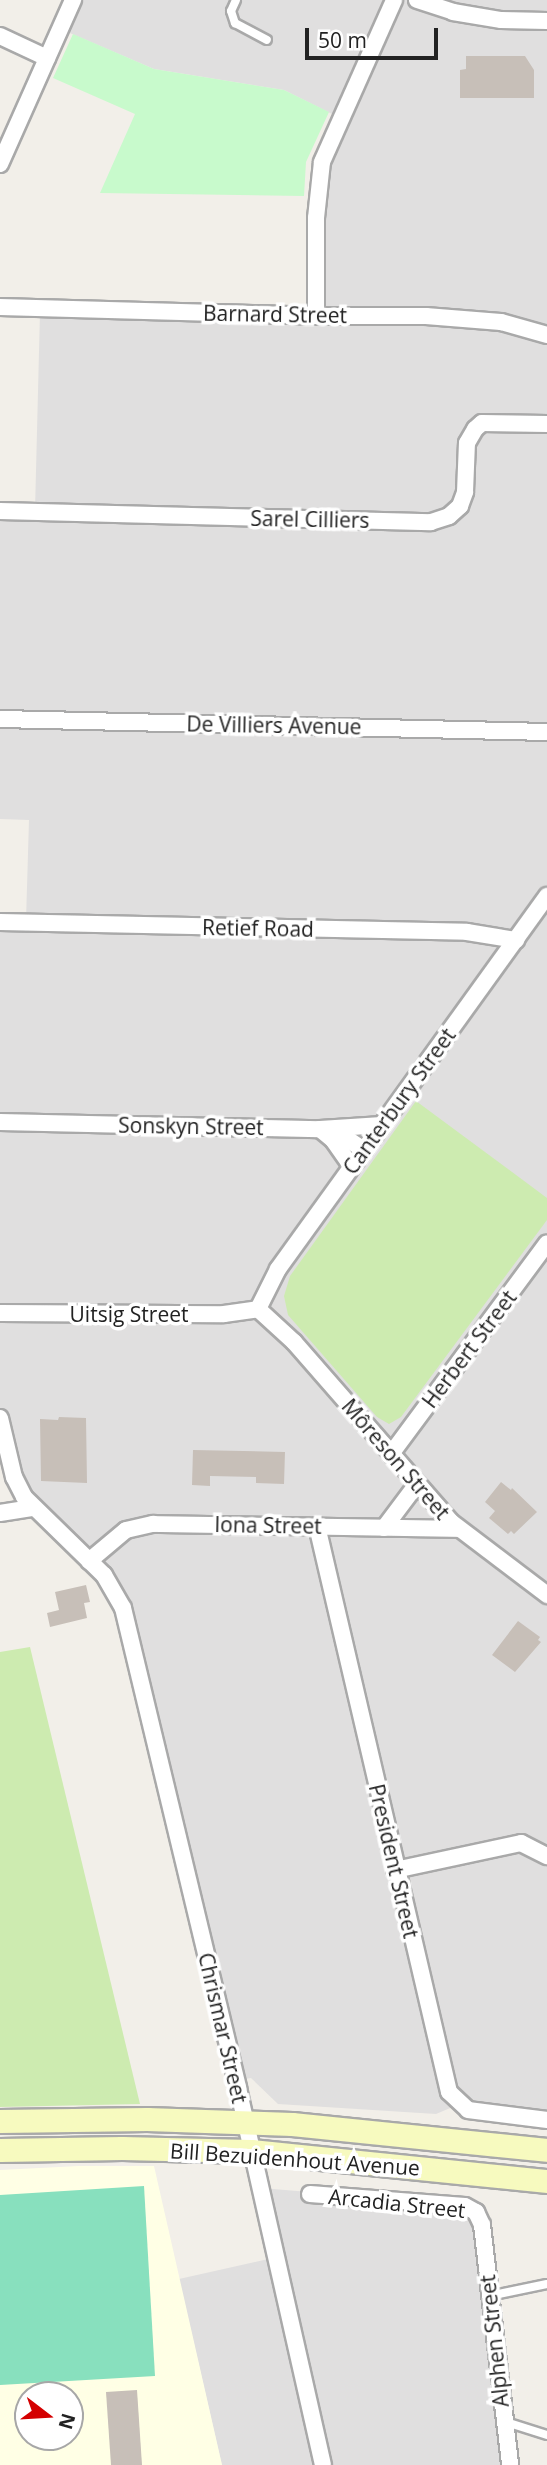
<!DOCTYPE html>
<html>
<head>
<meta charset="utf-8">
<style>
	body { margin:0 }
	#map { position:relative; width:547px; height:2465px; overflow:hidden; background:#f2efe9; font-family:"Open Sans",sans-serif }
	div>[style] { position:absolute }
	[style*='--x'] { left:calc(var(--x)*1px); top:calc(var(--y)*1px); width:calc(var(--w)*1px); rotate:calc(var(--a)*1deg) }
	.residential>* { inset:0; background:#e0dfdf }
	.education>* { inset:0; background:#ffffe5 }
	.grass>* { inset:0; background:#cdebb0 }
	.park>* { inset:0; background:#c8facc }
	.pitch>* { inset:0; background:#88e0be }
	.building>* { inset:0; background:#c7bfb8 }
	.roads { filter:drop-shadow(2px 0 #a9a9a9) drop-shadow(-2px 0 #a9a9a9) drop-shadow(0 2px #a9a9a9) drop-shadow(0 -2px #a9a9a9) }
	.lane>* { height:8px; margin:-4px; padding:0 4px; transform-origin:4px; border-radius:4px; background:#fff }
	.street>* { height:16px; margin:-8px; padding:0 8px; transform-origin:8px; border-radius:8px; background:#fff }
	.secondary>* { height:23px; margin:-11.5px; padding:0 11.5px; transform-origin:11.5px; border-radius:11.5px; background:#f7fabf }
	span { translate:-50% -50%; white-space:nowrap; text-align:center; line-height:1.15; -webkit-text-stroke:7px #fff; paint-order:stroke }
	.street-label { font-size:21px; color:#222 }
	.north { position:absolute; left:14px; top:2381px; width:70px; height:70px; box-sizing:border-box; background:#fff; border:2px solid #a7a7a7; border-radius:50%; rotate:107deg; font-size:19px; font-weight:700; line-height:28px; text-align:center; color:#222 }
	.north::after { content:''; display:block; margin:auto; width:24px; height:32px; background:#d40000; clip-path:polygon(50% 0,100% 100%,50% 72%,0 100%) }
	.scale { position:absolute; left:305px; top:28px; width:133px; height:32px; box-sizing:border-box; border:4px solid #222; border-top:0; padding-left:9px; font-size:21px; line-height:24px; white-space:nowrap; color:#222; -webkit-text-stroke:5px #fff; paint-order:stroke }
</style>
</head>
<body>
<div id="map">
	<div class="residential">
		<i style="clip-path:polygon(70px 0,547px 0,547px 2123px,455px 2106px,436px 2114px,278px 2104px,251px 2078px,238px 2080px,126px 1608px,39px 1511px,16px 1476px,0 1410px,0 920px,26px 920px,29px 820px,0 819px,0 509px,35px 510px,40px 312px,313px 318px,313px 219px,338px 117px,284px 90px,154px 69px,58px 28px)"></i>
		<i style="clip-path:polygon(261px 2188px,465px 2205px,474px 2208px,512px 2465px,222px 2465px,179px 2279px,277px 2257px)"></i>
	</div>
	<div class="education">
		<i style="clip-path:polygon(evenodd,79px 2166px,154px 2166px,222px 2465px,0 2465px,0 2170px,79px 2166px,28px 2395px,70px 2395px,70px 2437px,28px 2437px,28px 2395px)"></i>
	</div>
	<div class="grass">
		<i style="clip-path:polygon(416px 1101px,547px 1198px,547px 1220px,401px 1417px,389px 1424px,377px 1417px,288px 1315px,284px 1296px,290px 1276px)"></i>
		<i style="clip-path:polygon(30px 1647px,140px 2104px,0 2107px,0 1652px)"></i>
	</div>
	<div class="park">
		<i style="clip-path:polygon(73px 34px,154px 69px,284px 90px,329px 112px,306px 162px,304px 196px,100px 193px,135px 114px,53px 78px)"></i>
	</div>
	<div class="pitch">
		<i style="clip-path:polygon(144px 2186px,155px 2376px,0 2385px,0 2195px)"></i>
	</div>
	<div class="building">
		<i style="clip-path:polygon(466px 56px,525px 56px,534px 70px,534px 98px,460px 98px,460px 70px,466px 69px)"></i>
		<i style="clip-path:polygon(59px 1417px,86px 1418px,87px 1483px,41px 1481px,40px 1419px,58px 1420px)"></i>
		<i style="clip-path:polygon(193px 1450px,285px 1452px,284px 1484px,256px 1483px,256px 1477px,210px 1476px,210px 1486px,192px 1485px)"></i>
		<i style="clip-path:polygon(501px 1482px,511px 1490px,512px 1488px,537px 1512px,514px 1534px,511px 1531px,508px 1534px,489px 1518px,495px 1511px,485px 1502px)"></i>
		<i style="clip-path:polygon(86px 1585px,90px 1602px,84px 1603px,87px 1618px,50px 1627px,47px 1613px,59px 1610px,55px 1592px)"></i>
		<i style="clip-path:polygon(518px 1621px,540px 1637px,538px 1640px,541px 1642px,515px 1672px,492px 1655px)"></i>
		<i style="clip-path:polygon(137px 2390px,142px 2465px,111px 2465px,106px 2392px)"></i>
	</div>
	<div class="roads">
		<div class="lane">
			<i style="--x:236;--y:0;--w:12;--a:114"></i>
			<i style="--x:231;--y:11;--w:13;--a:72"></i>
			<i style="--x:235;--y:23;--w:36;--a:28"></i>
			<i style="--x:489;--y:2296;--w:59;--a:-11.7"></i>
			<i style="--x:506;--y:2422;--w:43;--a:17.6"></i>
		</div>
		<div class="street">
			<i style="--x:417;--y:0;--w:38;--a:18"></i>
			<i style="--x:453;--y:12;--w:49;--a:9.5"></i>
			<i style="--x:501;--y:20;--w:46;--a:1.2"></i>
			<i style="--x:0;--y:36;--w:52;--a:25.1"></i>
			<i style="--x:0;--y:164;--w:180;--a:-66"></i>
			<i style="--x:0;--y:307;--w:316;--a:1.6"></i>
			<i style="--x:316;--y:316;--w:110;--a:0"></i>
			<i style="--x:426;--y:316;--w:75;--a:4.6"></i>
			<i style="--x:501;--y:322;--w:48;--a:15.8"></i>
			<i style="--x:316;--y:316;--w:98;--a:-90"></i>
			<i style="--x:316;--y:218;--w:56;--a:-83.9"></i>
			<i style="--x:322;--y:162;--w:177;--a:-66"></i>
			<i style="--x:0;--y:511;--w:431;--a:1.5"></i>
			<i style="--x:431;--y:522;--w:19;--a:-18"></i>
			<i style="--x:449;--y:516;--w:15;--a:-42"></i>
			<i style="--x:460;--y:506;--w:15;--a:-70"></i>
			<i style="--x:465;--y:492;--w:49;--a:-87.7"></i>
			<i style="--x:467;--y:443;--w:16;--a:-60"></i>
			<i style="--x:475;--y:429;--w:9;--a:-41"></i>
			<i style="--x:482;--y:423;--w:65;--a:0.9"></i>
			<i style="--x:0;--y:719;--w:547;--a:1.36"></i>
			<i style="--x:0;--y:922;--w:467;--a:1.2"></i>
			<i style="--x:467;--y:932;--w:50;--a:9.3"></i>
			<i style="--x:0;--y:1122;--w:320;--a:1.3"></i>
			<i style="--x:320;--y:1129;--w:62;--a:-3.7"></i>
			<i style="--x:320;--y:1129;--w:17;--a:40"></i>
			<i style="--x:333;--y:1140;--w:33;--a:55"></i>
			<i style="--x:326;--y:1131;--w:21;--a:19"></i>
			<i style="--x:346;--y:1138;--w:22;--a:34"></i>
			<i style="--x:258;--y:1309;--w:45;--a:-63.4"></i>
			<i style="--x:278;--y:1269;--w:460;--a:-54.2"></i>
			<i style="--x:258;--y:1309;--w:49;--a:42.5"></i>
			<i style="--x:294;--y:1342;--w:239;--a:48.9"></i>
			<i style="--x:451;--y:1522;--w:121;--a:37.2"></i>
			<i style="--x:0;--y:1313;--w:224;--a:0.3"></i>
			<i style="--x:224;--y:1314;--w:34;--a:-8"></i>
			<i style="--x:0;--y:1418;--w:61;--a:76.7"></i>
			<i style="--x:14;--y:1477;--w:22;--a:63"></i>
			<i style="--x:24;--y:1497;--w:112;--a:44.3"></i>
			<i style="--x:104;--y:1575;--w:38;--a:60"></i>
			<i style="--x:123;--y:1608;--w:494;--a:76.5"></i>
			<i style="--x:238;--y:2088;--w:386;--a:77.3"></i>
			<i style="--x:391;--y:1454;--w:262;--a:-53.5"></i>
			<i style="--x:0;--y:1513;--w:32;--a:-9"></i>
			<i style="--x:317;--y:1526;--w:581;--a:76.87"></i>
			<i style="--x:449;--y:2092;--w:26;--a:43"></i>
			<i style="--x:468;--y:2110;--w:80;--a:7.2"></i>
			<i style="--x:384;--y:1528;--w:55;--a:-53.1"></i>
			<i style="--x:89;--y:1561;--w:48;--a:-40"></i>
			<i style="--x:126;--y:1530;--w:28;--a:-13"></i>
			<i style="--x:153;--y:1524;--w:305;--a:0.9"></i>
			<i style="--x:395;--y:1870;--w:129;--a:-12.1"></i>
			<i style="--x:521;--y:1843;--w:29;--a:27"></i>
			<i style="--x:310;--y:2194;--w:155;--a:4.4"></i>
			<i style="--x:465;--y:2206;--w:13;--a:29"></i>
			<i style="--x:476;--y:2212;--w:14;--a:65"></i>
			<i style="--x:482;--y:2225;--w:242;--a:83.3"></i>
		</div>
		<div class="secondary">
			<i style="--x:0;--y:2121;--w:147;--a:-0.8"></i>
			<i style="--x:147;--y:2119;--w:145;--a:2"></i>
			<i style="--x:292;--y:2124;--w:256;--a:5.8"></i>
			<i style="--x:0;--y:2150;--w:122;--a:-0.9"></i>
			<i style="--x:122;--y:2148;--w:129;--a:1.3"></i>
			<i style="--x:251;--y:2151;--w:298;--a:5.8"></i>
		</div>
	</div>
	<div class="street-label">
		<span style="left:275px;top:314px;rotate:1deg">Barnard Street</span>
		<span style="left:310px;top:519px;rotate:1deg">Sarel Cilliers</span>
		<span style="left:274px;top:725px;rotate:1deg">De Villiers Avenue</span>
		<span style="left:258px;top:928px;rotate:1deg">Retief Road</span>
		<span style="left:399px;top:1101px;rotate:-54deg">Canterbury Street</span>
		<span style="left:191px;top:1126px;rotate:1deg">Sonskyn Street</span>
		<span style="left:129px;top:1314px">Uitsig Street</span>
		<span style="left:469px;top:1349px;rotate:-53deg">Herbert Street</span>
		<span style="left:396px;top:1459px;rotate:49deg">Môreson Street</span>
		<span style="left:268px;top:1525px;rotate:1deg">Iona Street</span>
		<span style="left:394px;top:1861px;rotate:77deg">President Street</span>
		<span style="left:223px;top:2028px;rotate:77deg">Chrismar Street</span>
		<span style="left:295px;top:2159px;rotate:4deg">Bill Bezuidenhout Avenue</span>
		<span style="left:397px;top:2203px;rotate:6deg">Arcadia Street</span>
		<span style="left:494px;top:2341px;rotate:-96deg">Alphen Street</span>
	</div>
	<div class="north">N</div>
	<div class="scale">50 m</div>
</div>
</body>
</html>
